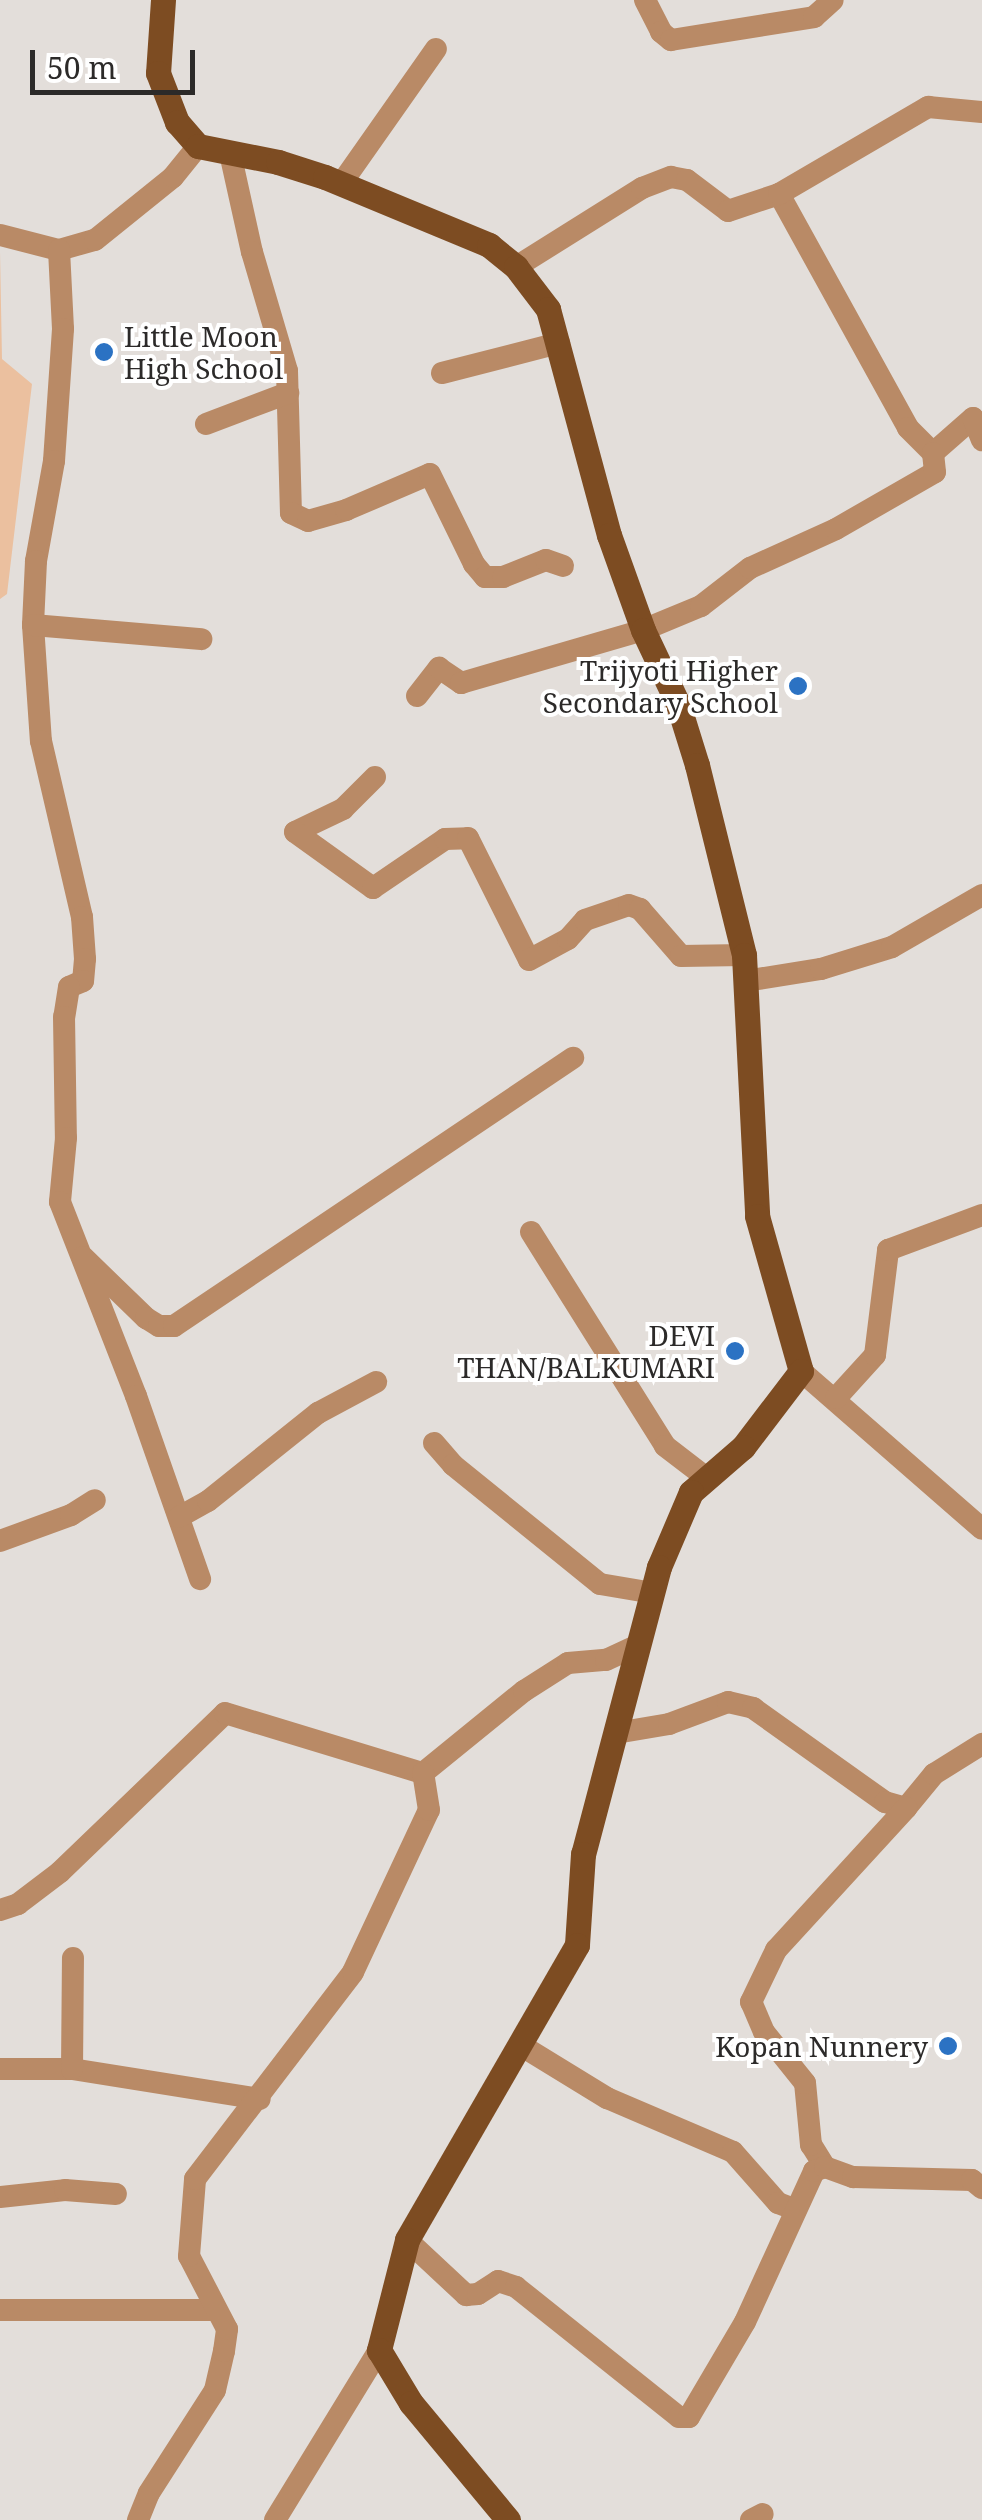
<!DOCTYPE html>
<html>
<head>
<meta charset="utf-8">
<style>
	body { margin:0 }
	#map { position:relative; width:982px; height:2520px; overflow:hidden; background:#e3deda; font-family:"Noto Serif",serif }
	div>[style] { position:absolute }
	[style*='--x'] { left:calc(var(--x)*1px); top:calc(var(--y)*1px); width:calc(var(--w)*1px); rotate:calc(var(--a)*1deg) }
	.green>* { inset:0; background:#ebc09f }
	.minor>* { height:22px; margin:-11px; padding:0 11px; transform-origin:11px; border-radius:11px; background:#b98a66 }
	.major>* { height:25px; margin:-12.5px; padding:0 12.5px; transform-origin:12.5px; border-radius:12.5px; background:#7d4c22 }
	.dots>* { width:28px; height:28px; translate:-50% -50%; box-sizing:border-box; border:5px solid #fff; border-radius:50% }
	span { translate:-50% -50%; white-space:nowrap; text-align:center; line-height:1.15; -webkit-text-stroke:8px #fff; paint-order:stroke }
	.poi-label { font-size:28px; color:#2c2a29 }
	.left { translate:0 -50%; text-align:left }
	.right { translate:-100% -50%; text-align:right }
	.scale { position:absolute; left:30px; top:50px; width:165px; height:45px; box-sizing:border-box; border:5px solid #2c2a29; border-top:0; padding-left:12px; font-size:30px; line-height:35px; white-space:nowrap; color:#2c2a29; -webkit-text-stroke:8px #fff; paint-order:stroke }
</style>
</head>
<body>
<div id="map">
	<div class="green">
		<i style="clip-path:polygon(0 251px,2px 359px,32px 384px,7px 594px,0 599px)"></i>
	</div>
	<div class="minor">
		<i style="--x:645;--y:0;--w:36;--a:63"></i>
		<i style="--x:661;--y:32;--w:13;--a:39"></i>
		<i style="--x:671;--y:40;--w:145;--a:-9.1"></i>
		<i style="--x:814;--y:17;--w:25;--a:-42"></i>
		<i style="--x:230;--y:153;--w:101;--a:77.5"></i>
		<i style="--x:252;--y:252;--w:124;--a:73.6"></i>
		<i style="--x:287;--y:371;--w:142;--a:88.4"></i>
		<i style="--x:291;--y:513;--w:19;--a:25"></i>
		<i style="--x:308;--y:521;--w:40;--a:-16"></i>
		<i style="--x:346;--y:510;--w:91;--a:-23.2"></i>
		<i style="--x:430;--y:474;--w:100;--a:63.9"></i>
		<i style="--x:474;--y:564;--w:17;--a:50"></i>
		<i style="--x:485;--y:577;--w:18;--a:0"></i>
		<i style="--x:503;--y:577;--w:46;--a:-21.6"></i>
		<i style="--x:546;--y:560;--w:18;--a:19"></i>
		<i style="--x:341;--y:184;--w:165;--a:-54.9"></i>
		<i style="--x:779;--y:194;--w:267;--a:61.1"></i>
		<i style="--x:908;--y:428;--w:35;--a:45"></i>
		<i style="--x:933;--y:453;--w:53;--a:-41.2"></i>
		<i style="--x:973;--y:418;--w:24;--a:68"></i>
		<i style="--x:0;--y:235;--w:61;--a:14.3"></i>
		<i style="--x:59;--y:250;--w:37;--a:-16"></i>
		<i style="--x:95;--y:240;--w:100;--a:-38.9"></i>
		<i style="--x:173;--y:177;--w:40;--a:-51"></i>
		<i style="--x:59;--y:250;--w:79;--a:87.1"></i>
		<i style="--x:63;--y:329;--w:132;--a:93.9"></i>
		<i style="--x:54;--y:461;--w:102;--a:100.2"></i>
		<i style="--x:36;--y:561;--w:64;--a:92.7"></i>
		<i style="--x:33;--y:625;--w:116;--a:86.1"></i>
		<i style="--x:41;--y:741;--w:181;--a:76.9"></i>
		<i style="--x:82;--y:917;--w:42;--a:85.9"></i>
		<i style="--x:85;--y:959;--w:22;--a:95"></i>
		<i style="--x:83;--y:981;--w:15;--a:157"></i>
		<i style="--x:69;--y:987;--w:30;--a:99"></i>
		<i style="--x:64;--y:1017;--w:121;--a:89.1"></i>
		<i style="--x:66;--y:1138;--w:64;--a:95.4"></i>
		<i style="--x:60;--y:1202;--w:208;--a:68.6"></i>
		<i style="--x:136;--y:1396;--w:194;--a:70.7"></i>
		<i style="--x:516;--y:267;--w:149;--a:-32.1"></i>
		<i style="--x:642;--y:188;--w:31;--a:-21"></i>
		<i style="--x:671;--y:177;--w:16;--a:11"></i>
		<i style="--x:687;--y:180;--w:51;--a:37.1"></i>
		<i style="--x:728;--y:211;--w:54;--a:-18.4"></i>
		<i style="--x:779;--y:194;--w:173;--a:-30.3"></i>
		<i style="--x:928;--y:107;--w:54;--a:5.3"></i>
		<i style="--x:442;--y:373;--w:121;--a:-14.4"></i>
		<i style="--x:206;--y:424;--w:88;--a:-20.7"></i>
		<i style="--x:33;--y:625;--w:169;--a:4.8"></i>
		<i style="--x:417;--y:696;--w:36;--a:-52"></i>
		<i style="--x:439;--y:668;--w:27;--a:34"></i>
		<i style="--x:461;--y:683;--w:190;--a:-16.2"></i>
		<i style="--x:643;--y:630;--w:63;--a:-22.5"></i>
		<i style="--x:701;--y:606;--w:62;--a:-37.8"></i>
		<i style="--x:750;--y:568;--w:94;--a:-24.4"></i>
		<i style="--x:836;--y:529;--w:114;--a:-29.9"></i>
		<i style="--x:935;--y:472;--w:19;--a:-96"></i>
		<i style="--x:375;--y:777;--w:45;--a:135"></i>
		<i style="--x:343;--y:809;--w:53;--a:154.4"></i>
		<i style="--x:295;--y:832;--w:96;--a:35.7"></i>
		<i style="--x:373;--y:888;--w:87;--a:-34.2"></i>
		<i style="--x:445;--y:839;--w:23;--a:-2"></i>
		<i style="--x:468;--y:838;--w:136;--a:63.4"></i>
		<i style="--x:529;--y:960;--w:44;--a:-28.3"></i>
		<i style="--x:568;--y:939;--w:25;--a:-48"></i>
		<i style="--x:585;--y:920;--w:46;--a:-18.8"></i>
		<i style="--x:629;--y:905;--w:12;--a:20"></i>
		<i style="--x:640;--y:909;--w:62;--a:48.9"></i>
		<i style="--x:681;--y:956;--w:63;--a:-0.9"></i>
		<i style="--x:745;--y:981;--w:77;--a:-9"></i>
		<i style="--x:821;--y:969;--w:74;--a:-17.2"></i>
		<i style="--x:892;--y:947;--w:104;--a:-30"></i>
		<i style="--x:531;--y:1232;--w:252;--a:57.9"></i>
		<i style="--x:665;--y:1446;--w:54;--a:37.5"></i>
		<i style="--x:83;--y:1257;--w:88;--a:44.1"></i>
		<i style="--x:146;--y:1318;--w:15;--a:32"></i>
		<i style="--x:159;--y:1326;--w:15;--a:0"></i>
		<i style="--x:174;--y:1326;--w:481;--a:-33.9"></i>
		<i style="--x:801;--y:1371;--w:240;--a:41.1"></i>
		<i style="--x:836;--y:1398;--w:58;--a:-47.8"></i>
		<i style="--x:875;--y:1355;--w:106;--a:-82.9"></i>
		<i style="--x:888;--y:1250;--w:100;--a:-20.4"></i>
		<i style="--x:434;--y:1443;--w:29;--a:49"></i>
		<i style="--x:453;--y:1465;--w:189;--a:39"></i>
		<i style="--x:600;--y:1584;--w:54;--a:9.6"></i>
		<i style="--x:179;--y:1517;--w:33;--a:-29"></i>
		<i style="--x:208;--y:1501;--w:141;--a:-38.7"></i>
		<i style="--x:318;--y:1413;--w:66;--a:-28.1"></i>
		<i style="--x:0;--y:1541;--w:76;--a:-20.1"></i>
		<i style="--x:71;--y:1515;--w:28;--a:-32"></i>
		<i style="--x:616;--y:1733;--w:54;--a:-9.6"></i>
		<i style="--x:669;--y:1724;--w:63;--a:-20.4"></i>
		<i style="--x:728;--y:1702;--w:26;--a:13"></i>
		<i style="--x:753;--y:1708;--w:162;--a:35.5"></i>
		<i style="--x:885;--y:1802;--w:22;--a:16"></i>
		<i style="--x:906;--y:1808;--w:44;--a:-50.5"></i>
		<i style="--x:934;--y:1774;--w:57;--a:-32"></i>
		<i style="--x:0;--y:1910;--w:19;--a:-18"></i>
		<i style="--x:18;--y:1904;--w:53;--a:-37.3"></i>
		<i style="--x:60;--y:1872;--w:229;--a:-43.9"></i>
		<i style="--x:225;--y:1713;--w:207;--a:16.9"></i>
		<i style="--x:423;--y:1773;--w:130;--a:-39.1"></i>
		<i style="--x:524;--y:1691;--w:52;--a:-32.5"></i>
		<i style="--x:568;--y:1663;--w:38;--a:-5"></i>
		<i style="--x:606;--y:1660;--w:38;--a:-25"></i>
		<i style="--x:522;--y:2046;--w:100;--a:31.5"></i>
		<i style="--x:607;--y:2098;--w:137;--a:23.2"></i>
		<i style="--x:733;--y:2152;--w:68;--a:48.6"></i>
		<i style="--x:778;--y:2203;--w:19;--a:21"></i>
		<i style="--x:0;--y:2069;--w:72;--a:0"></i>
		<i style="--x:72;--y:2069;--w:190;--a:9.1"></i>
		<i style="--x:72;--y:2069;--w:111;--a:-89.5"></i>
		<i style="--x:825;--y:2167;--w:26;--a:-122"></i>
		<i style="--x:811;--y:2145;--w:62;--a:-95.5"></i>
		<i style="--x:805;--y:2083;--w:65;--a:-128.8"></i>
		<i style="--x:764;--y:2032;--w:33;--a:-113"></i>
		<i style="--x:751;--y:2002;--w:58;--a:-64.3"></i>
		<i style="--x:776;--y:1950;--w:193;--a:-47.5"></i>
		<i style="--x:0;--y:2197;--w:65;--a:-6.1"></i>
		<i style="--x:65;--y:2190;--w:51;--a:4.5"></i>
		<i style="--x:407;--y:2240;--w:81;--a:43"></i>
		<i style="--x:466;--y:2295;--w:12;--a:-5"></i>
		<i style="--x:478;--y:2294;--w:24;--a:-33"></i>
		<i style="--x:498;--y:2281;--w:19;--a:18"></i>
		<i style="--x:516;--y:2287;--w:208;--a:38.6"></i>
		<i style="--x:679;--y:2417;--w:10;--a:0"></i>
		<i style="--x:689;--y:2417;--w:110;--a:-59.5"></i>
		<i style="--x:745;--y:2322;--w:166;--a:-65.4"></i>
		<i style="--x:814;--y:2171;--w:12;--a:-20"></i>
		<i style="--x:825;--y:2167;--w:30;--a:20"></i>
		<i style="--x:853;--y:2177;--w:119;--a:1.4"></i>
		<i style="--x:972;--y:2180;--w:13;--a:39"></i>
		<i style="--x:0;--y:2310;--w:215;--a:0"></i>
		<i style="--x:138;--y:2520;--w:29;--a:-68"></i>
		<i style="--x:149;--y:2493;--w:122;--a:-57.3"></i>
		<i style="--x:215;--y:2390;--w:40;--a:-77"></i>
		<i style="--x:224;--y:2351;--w:22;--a:-82"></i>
		<i style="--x:227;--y:2329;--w:82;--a:-117.5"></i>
		<i style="--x:189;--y:2256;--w:77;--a:-85.5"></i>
		<i style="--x:195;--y:2179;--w:260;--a:-52.6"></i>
		<i style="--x:353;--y:1972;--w:179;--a:-64.9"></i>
		<i style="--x:429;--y:1810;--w:37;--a:-99"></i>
		<i style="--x:275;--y:2520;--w:199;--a:-58.5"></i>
		<i style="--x:751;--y:2520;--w:13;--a:-27"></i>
	</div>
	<div class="major">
		<i style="--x:163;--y:0;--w:73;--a:93.9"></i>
		<i style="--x:158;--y:73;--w:53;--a:68.8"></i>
		<i style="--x:177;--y:122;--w:32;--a:49"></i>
		<i style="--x:198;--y:146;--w:82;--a:11.3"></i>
		<i style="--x:278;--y:162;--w:49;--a:17.7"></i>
		<i style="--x:325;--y:177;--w:178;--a:22.5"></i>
		<i style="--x:489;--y:245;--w:35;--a:39"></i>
		<i style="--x:516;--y:267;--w:53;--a:52.7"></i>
		<i style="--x:548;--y:309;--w:234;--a:74.9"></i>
		<i style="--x:609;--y:535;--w:101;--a:70.3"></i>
		<i style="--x:643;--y:630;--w:82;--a:64.7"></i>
		<i style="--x:678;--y:704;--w:64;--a:72.7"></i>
		<i style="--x:697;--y:765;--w:196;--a:76.1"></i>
		<i style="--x:744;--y:955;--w:261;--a:87.1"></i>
		<i style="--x:757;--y:1216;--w:161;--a:74.2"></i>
		<i style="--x:801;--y:1371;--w:96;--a:127.3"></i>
		<i style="--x:743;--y:1447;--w:69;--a:139.1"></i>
		<i style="--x:691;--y:1492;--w:82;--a:113.1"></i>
		<i style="--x:659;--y:1567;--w:297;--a:104.8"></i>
		<i style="--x:583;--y:1854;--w:91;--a:93.8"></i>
		<i style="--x:577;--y:1945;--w:340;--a:120"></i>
		<i style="--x:407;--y:2240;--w:114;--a:104.3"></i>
		<i style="--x:379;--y:2350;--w:62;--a:58.9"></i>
		<i style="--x:411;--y:2403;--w:152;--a:50.3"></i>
	</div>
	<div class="dots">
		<i style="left:104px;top:352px;background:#2b72c3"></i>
		<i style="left:798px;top:686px;background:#2b72c3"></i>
		<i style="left:735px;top:1351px;background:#2b72c3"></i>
		<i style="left:948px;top:2046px;background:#2b72c3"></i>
	</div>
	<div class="poi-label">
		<span class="left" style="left:124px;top:352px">Little Moon<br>High School</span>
		<span class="right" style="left:778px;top:686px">Trijyoti Higher<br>Secondary School</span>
		<span class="right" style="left:715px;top:1351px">DEVI<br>THAN/BALKUMARI</span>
		<span class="right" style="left:928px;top:2046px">Kopan Nunnery</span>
	</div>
	<div class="scale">50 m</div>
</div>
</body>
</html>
